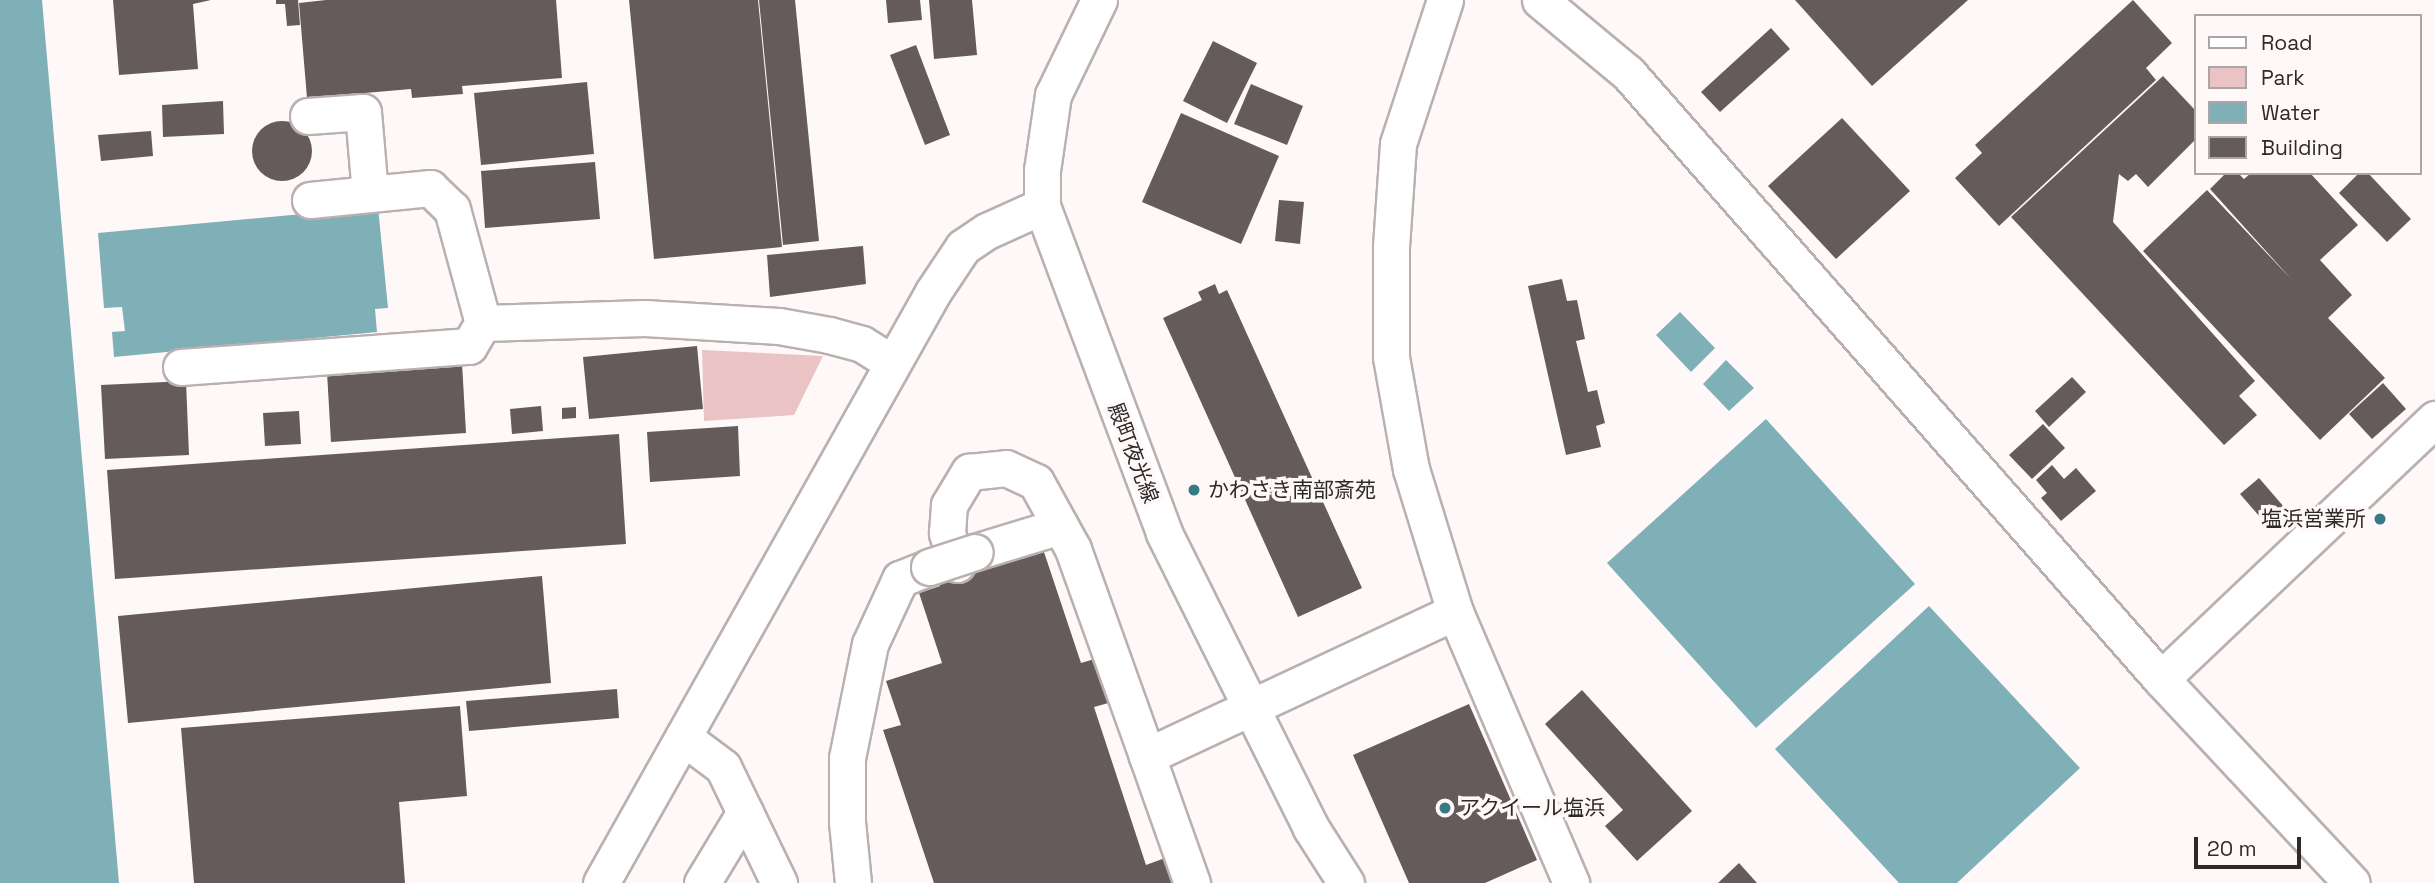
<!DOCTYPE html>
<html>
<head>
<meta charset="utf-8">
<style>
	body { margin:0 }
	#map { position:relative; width:2435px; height:883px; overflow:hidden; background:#fff8f8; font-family:"Space Grotesk","Noto Sans JP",sans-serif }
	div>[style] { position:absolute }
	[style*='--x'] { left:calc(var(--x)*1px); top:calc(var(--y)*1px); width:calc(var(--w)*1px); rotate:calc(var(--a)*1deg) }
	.green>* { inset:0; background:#eac3c4 }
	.water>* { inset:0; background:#7fafb7 }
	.building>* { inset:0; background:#655b5b }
	.round { border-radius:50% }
	.roads { filter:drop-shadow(2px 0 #bbb0b0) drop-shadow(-2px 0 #bbb0b0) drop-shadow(0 2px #bbb0b0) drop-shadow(0 -2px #bbb0b0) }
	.minor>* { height:35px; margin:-17.5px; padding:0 17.5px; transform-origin:17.5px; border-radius:17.5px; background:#fff }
	.bridges { filter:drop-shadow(2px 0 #bbb0b0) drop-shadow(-2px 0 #bbb0b0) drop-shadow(0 2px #bbb0b0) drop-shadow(0 -2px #bbb0b0) }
	.minor-bridge>* { height:35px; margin:-17.5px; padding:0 17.5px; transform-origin:17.5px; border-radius:17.5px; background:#fff }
	.dots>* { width:19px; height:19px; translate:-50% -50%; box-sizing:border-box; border:4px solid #fff8f8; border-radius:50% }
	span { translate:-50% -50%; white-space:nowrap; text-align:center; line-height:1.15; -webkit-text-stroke:7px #fff8f8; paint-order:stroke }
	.street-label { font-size:21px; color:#2e2a2a }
	.poi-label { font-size:21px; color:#2e2a2a }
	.left { translate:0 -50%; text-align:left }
	.right { translate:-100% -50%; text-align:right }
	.legend { position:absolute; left:2194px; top:14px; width:228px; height:161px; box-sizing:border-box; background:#fff8f8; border:2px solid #aba6a6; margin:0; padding:9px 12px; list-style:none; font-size:21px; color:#2e2a2a }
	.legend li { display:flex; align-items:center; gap:14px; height:35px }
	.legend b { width:35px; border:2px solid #aba6a6 }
	.scale { position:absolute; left:2194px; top:837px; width:107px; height:32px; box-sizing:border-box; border:4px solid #2e2a2a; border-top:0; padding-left:9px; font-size:21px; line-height:24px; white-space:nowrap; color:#2e2a2a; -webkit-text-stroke:5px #fff8f8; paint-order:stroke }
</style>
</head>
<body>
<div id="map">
	<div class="green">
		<i style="clip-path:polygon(702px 350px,823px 356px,794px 415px,704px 421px)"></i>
	</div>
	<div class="water">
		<i style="clip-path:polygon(0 0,42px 0,119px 883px,0 883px)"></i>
		<i style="clip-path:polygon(378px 207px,388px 308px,375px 309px,377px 332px,114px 357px,112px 332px,125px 331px,122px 307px,104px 308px,98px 233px)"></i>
		<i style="clip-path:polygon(1680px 312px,1715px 348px,1691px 372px,1656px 335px)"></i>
		<i style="clip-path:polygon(1726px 360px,1754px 388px,1729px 411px,1703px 384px)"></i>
		<i style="clip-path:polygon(1766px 419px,1915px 584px,1756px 728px,1607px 563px)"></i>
		<i style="clip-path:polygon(1929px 606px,2080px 768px,1957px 883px,1899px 883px,1775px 749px)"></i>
	</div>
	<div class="building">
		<i style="clip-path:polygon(113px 0,211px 0,193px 4px,198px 69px,119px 75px)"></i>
		<i style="clip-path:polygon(276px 0,298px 0,300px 25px,287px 26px,285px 4px,276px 4px)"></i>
		<i style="clip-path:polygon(326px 0,556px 0,562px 78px,462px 86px,463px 94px,412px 98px,411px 89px,307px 98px,299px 3px)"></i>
		<i style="clip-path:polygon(629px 0,758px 0,782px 247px,654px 259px)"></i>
		<i style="clip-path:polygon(759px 0,795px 0,819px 241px,783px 245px)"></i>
		<i style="clip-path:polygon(886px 0,920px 0,922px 20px,888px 23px)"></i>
		<i style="clip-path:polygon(929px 0,972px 0,977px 55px,934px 59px)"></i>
		<i style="clip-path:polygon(1795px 0,1968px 0,1872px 86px)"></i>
		<i style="clip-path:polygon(2133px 0,2172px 43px,2146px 68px,2156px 80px,1999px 226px,1955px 178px,1982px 153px,1975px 145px)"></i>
		<i style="clip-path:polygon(1771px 28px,1790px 49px,1720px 112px,1701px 92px)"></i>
		<i style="clip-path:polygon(1213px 41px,1257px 63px,1227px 123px,1183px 101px)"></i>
		<i style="clip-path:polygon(916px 45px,950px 135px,925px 145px,890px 55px)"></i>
		<i style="clip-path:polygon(2163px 76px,2195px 110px,2195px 140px,2148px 187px,2136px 174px,2128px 181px,2119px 174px,2113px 222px,2255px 381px,2239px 396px,2257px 415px,2224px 445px,2011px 217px)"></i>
		<i style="clip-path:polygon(587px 82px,594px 154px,481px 165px,474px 93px)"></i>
		<i style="clip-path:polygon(1251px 84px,1303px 106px,1287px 145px,1234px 124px)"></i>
		<i style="clip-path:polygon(223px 101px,224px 134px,163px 137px,162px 105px)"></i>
		<i style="clip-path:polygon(1181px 113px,1279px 156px,1241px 244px,1142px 202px)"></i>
		<i style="clip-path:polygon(1842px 118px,1910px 191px,1836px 259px,1768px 186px)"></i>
		<i class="round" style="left:252px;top:121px;width:60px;height:60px"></i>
		<i style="clip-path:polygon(151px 131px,153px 156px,101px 161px,98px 135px)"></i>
		<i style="clip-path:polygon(595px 162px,600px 219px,485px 228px,481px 171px)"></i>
		<i style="clip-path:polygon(2226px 173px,2238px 173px,2244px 179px,2251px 173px,2310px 173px,2358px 225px,2320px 260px,2352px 295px,2328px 318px,2385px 378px,2320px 440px,2143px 251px,2207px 190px,2293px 281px,2210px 189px)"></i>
		<i style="clip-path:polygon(2359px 173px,2368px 173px,2411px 219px,2387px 242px,2339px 193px)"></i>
		<i style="clip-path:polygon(1279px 200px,1304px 202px,1300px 244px,1275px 241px)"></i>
		<i style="clip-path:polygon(863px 246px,866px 284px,770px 297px,767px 255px)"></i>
		<i style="clip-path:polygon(1562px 279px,1567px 301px,1577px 300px,1585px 339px,1576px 341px,1588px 392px,1597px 390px,1605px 423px,1596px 426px,1601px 447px,1566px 455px,1528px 286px)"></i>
		<i style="clip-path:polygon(1215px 284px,1219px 294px,1227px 290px,1362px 588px,1298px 617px,1163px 318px,1202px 300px,1198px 292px)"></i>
		<i style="clip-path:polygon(697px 346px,703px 409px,589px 419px,583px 357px)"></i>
		<i style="clip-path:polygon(462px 363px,466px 433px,331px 442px,327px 372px)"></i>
		<i style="clip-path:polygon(2072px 377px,2086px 392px,2049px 427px,2035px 411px)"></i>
		<i style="clip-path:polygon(186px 381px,189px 455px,105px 459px,101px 385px)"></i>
		<i style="clip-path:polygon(2383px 383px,2406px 409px,2372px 439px,2349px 414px)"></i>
		<i style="clip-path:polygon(541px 406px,543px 431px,512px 434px,510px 409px)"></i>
		<i style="clip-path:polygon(576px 407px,576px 418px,562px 419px,562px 408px)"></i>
		<i style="clip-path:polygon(299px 411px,301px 444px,265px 446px,263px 413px)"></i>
		<i style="clip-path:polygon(2043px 424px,2065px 448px,2032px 479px,2009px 455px)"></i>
		<i style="clip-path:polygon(738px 426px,740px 476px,650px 482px,647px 432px)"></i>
		<i style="clip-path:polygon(619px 434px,626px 544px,115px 579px,107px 470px)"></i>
		<i style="clip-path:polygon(2052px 465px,2064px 479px,2076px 468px,2096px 491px,2061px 521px,2041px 498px,2047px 493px,2036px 480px)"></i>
		<i style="clip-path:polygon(2259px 478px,2284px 507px,2266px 524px,2240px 494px)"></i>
		<i style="clip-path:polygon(1020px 549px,1022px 559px,1044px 552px,1081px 663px,1098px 658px,1112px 702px,1094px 707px,1146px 865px,1165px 858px,1173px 883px,934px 883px,883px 730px,901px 725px,886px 681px,942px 663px,919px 593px,940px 586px,936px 576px)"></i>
		<i style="clip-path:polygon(542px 576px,551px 683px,128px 723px,118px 616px)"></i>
		<i style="clip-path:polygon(617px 689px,619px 718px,469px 731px,466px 701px)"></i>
		<i style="clip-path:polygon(1582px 690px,1692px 811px,1637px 861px,1605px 826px,1623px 810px,1545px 724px)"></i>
		<i style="clip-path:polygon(1469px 704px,1537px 860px,1485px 883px,1409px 883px,1353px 755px)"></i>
		<i style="clip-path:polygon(460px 706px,467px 796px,399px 802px,405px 883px,194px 883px,181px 728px)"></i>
		<i style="clip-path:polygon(1739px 863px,1757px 883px,1718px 883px)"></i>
	</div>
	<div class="roads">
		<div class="minor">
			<i style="--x:1099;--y:0;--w:106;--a:115.8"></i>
			<i style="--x:1053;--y:95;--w:76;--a:98.3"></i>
			<i style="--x:1042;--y:170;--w:36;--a:90"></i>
			<i style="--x:1042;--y:206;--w:349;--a:69.5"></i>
			<i style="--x:1164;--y:533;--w:330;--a:63.5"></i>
			<i style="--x:1311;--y:828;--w:65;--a:57.5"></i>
			<i style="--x:1445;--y:0;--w:151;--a:108.1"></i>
			<i style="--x:1398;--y:144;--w:103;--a:93.9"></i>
			<i style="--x:1391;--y:247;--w:110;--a:90"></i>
			<i style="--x:1391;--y:357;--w:114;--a:79.9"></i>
			<i style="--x:1411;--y:469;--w:150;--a:72.9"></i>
			<i style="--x:1455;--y:612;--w:295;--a:66.8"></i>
			<i style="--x:1540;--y:0;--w:114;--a:39.7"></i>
			<i style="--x:1628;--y:73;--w:807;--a:48.67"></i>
			<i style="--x:2161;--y:679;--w:279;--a:46.9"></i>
			<i style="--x:308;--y:116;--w:55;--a:-4.2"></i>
			<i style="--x:363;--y:112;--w:82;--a:85.1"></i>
			<i style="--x:310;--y:200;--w:121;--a:-5.7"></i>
			<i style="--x:430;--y:188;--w:30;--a:44"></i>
			<i style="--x:452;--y:209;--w:118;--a:74.8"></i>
			<i style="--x:181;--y:367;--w:289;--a:-4.2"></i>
			<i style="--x:469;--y:346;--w:27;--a:-59"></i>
			<i style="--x:483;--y:323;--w:162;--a:-1.8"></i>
			<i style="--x:645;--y:318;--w:134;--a:3.4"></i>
			<i style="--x:779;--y:326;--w:51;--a:10.2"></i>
			<i style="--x:829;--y:335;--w:34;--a:15"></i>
			<i style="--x:862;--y:344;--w:36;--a:32"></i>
			<i style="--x:975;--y:552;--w:89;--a:-17"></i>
			<i style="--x:957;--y:564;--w:33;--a:-108"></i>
			<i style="--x:947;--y:533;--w:28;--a:-86"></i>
			<i style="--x:949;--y:505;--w:39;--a:-59"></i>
			<i style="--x:969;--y:472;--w:37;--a:-6"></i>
			<i style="--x:1006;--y:468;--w:33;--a:25"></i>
			<i style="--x:1036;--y:482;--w:77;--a:61.1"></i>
			<i style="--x:1073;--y:549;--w:220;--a:70.3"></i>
			<i style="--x:1147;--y:756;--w:340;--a:-25.1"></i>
			<i style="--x:2161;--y:679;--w:378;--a:-43.5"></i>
			<i style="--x:683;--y:737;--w:50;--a:36.9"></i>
			<i style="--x:723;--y:767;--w:129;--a:64.2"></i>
			<i style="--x:1147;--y:756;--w:135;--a:70.5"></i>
			<i style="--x:601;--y:883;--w:678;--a:-60.67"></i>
			<i style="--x:933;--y:292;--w:54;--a:-56.3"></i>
			<i style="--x:963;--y:247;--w:29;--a:-34"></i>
			<i style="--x:987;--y:231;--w:60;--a:-24.4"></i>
			<i style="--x:702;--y:883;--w:83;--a:-58.8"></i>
			<i style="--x:853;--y:883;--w:61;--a:-95.6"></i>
			<i style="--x:847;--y:822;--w:64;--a:-90"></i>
			<i style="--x:847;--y:758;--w:116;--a:-78.6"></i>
			<i style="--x:870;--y:644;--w:72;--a:-65.2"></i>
			<i style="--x:900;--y:579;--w:31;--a:-22"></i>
		</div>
	</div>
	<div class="bridges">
		<div class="minor-bridge">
			<i style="--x:929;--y:567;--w:48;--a:-18.1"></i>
		</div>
	</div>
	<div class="dots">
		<i style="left:1194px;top:490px;background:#347b85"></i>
		<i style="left:2380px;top:519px;background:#347b85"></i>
		<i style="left:1445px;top:808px;background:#347b85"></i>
	</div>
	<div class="street-label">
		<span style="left:1133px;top:453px;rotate:69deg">殿町夜光線</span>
	</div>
	<div class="poi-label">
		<span class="left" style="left:1208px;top:490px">かわさき南部斎苑</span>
		<span class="right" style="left:2366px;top:519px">塩浜営業所</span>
		<span class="left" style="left:1459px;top:808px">アクイール塩浜</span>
	</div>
	<ul class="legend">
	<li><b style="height:9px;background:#fff"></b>Road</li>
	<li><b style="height:19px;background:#eac3c4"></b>Park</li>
	<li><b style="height:19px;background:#7fafb7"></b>Water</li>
	<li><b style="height:19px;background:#655b5b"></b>Building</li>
	</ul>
	<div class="scale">20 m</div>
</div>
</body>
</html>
